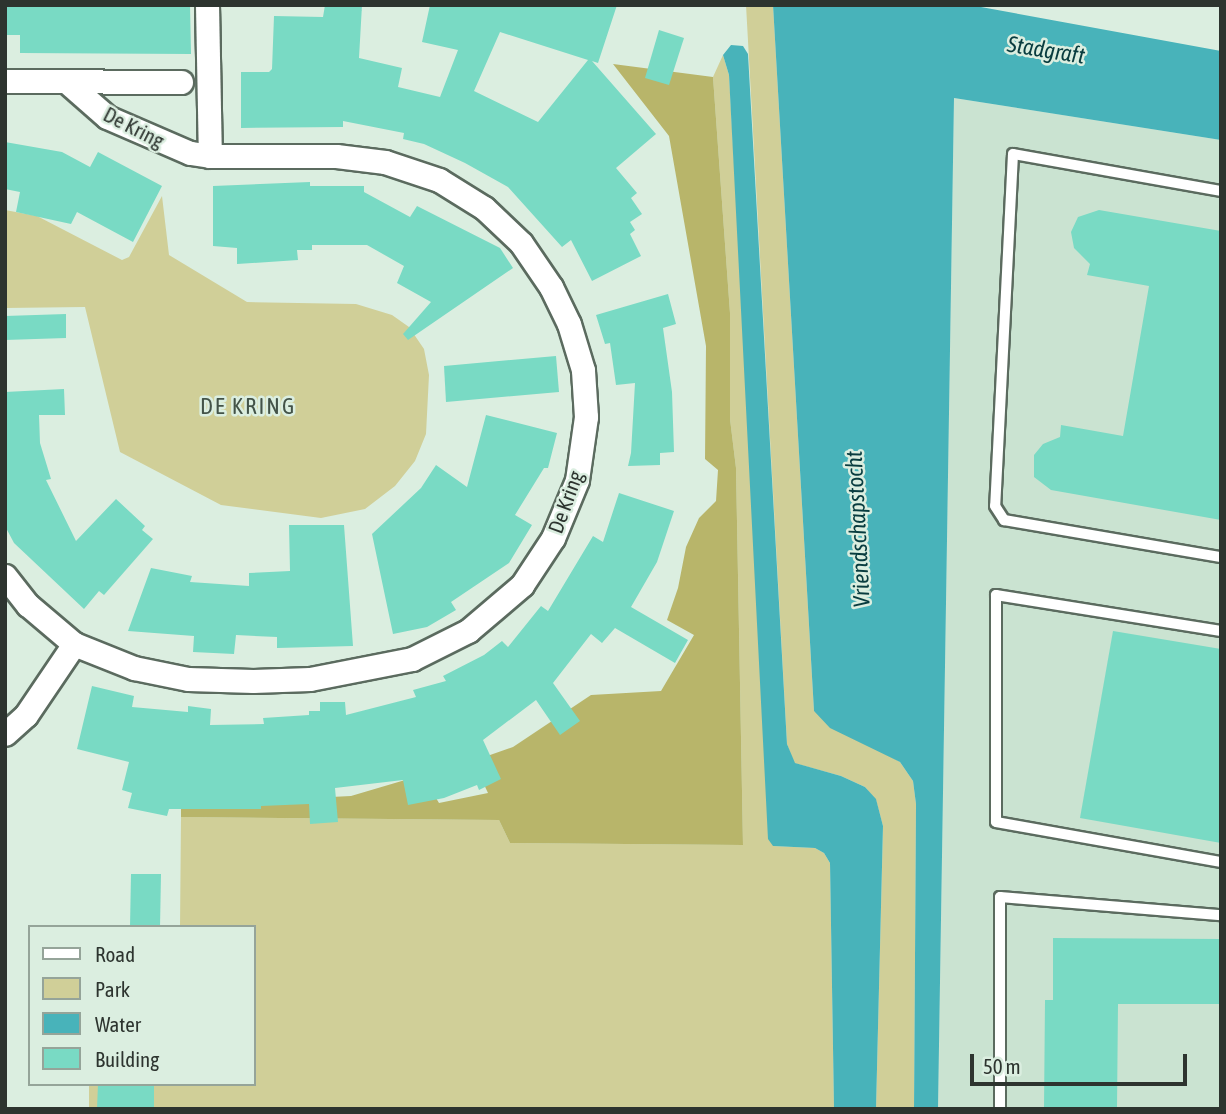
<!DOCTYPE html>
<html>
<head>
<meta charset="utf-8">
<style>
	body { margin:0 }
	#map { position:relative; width:1226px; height:1114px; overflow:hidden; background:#dbeee0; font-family:"Asap Condensed",sans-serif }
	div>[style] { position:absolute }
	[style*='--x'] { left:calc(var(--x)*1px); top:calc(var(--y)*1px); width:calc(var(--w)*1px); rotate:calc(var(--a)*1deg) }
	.built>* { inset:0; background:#cae3d1 }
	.green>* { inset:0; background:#d0cf98 }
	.forest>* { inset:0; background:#b8b56a }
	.water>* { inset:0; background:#48b3ba }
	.building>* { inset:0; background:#79dac4 }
	.roads { filter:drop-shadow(2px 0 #5b6b5f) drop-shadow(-2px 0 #5b6b5f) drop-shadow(0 2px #5b6b5f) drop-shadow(0 -2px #5b6b5f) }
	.service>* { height:10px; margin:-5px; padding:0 5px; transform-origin:5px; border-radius:5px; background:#fff }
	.minor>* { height:23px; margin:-11.5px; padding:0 11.5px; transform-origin:11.5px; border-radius:11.5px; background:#fff }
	span { translate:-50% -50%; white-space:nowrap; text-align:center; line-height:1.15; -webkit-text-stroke:5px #dbeee0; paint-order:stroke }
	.street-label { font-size:21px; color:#2d342f }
	.water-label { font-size:23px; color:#083c3f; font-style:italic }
	.neighbourhood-label { font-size:23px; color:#435348; letter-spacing:2px }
	.frame { position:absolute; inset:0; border:7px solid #2d342f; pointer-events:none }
	.legend { position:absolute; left:28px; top:925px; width:228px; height:161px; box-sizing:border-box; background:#dbeee0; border:2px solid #95a499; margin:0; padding:9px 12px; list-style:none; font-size:21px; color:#2d342f }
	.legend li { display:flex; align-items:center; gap:14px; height:35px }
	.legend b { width:35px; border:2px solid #95a499 }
	.scale { position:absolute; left:970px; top:1054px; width:217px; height:32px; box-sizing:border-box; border:4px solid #2d342f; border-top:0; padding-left:9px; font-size:21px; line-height:24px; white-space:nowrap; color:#2d342f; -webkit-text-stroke:5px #dbeee0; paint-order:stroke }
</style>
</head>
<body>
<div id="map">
	<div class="built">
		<i style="clip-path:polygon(954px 98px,1221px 140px,1221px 1109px,938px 1109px)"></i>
	</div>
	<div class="green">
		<i style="clip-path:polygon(746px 5px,773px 5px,814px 711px,900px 762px,913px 781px,916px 804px,914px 1109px,876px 1109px,883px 826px,876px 800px,865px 787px,841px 776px,794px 763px,787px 744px)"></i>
		<i style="clip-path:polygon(723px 55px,729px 75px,773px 846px,815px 848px,824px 853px,830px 863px,834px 1109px,89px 1109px,89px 1084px,254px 1084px,254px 927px,180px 927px,181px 817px,499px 820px,510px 843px,743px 845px,736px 468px,730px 419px,730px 313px,713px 77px)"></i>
		<i style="clip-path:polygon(162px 196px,169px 255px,247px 302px,356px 304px,392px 315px,409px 327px,424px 349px,429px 375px,426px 434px,415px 461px,395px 486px,365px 509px,321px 518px,221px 505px,120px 452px,85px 307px,5px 308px,5px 210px,37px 216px,122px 260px,129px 257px)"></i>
	</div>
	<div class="forest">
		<i style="clip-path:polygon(613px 64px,713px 77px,730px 313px,730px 419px,736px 468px,743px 845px,510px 843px,499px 820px,181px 817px,181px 792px,311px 798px,351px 796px,422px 775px,439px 803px,488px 793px,473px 761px,513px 747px,591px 695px,661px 691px,694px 635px,667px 620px,678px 588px,686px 547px,699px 518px,716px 501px,718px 470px,705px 459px,706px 346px,669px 136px)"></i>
	</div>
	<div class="water">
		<i style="clip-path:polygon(773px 5px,970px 5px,1221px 51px,1221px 140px,954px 98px,938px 1109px,914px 1109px,916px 804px,913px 781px,900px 762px,830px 728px,814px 711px)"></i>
		<i style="clip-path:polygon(731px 45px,743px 46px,748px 54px,787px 744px,795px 763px,841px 776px,865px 787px,876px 799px,883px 826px,876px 1109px,834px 1109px,830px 863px,824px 853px,815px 848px,773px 846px,768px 839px,729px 75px,723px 55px)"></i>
	</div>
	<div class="building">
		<i style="clip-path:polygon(5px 5px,190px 5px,191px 54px,20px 53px,20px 35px,5px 35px)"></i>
		<i style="clip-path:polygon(evenodd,325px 5px,362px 5px,359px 58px,402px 68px,398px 87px,440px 97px,458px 50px,422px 42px,430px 5px,617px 5px,598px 63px,592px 61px,656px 134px,616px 168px,637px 193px,631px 198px,642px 214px,630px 222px,635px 230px,630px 234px,641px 256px,592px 281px,571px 240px,562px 247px,508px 187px,465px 163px,424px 144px,403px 139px,404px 133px,343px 121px,343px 127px,241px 128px,241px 72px,269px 72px,272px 69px,274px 16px,323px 17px,325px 5px,500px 32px,588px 60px,538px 122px,474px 91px,500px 32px)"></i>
		<i style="clip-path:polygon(659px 30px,684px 38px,669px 85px,645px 78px)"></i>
		<i style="clip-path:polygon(5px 142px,62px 152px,90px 167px,98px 152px,162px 186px,133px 242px,77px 212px,71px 224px,16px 212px,20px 192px,5px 189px)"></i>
		<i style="clip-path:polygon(310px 182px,310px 186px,364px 186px,364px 192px,410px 217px,417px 206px,500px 248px,513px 268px,408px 340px,403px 334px,431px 302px,397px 283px,404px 266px,367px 245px,312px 245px,312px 250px,297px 250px,298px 260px,237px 264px,237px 248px,213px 246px,213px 186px)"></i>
		<i style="clip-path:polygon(1099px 210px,1221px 231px,1221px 520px,1051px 490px,1034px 477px,1034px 455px,1043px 444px,1060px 437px,1061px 425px,1123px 436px,1149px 286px,1087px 275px,1090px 264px,1074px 248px,1071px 232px,1078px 217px)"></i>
		<i style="clip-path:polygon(668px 294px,676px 324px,663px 328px,672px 392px,674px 452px,660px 453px,660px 465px,628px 466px,631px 453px,635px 383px,616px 385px,610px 343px,605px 344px,596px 315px)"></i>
		<i style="clip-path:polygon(66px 314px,66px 338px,5px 340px,5px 316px)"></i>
		<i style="clip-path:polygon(556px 356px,559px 392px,446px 402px,444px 366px)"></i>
		<i style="clip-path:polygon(64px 389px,65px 415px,39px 415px,40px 443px,51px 479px,46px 480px,76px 541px,116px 499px,145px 526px,142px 530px,153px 539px,104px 595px,99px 591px,84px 609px,14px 543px,5px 526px,5px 392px)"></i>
		<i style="clip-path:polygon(486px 415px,557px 433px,548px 468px,544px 468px,515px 515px,532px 525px,509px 563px,451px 602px,456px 610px,427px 627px,393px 634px,372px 534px,421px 488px,436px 465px,467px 487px)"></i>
		<i style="clip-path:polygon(619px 493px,674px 511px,657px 562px,631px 607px,688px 640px,675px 663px,615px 628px,602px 643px,591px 634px,553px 683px,580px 721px,560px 735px,536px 700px,483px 740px,501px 779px,479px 790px,477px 785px,444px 798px,408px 805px,403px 780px,335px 788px,338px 822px,310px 824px,309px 804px,261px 806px,261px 809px,169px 809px,167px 816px,128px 808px,132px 793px,122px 790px,129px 762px,77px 749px,92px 686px,134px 696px,132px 707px,188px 712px,188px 706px,211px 709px,210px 725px,264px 724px,263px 718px,309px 715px,309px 711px,320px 711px,320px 702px,345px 702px,346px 715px,416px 697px,413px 690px,446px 681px,443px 676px,484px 655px,502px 641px,508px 647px,541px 606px,548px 611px,593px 536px,603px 542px)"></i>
		<i style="clip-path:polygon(289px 525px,344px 525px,353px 646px,277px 648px,277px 637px,236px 635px,234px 654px,193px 652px,194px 636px,128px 631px,151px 568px,192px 576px,190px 582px,249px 586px,249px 573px,290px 571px)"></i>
		<i style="clip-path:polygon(1113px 631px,1221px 649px,1221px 843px,1080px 818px)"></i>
		<i style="clip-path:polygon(131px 874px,161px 874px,160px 927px,130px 927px)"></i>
		<i style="clip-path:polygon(1053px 938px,1221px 939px,1221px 1004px,1118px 1004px,1117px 1109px,1044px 1109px,1045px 1000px,1053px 1000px)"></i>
		<i style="clip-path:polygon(98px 1084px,154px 1084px,154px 1109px,97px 1109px)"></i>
	</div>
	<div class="roads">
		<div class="service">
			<i style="--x:1221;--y:191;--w:211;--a:-169.9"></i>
			<i style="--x:1013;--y:154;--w:352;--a:92.9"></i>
			<i style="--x:995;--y:506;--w:17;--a:57"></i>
			<i style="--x:1004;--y:520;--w:220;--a:9.7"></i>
			<i style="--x:1221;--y:631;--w:228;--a:-170.9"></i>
			<i style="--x:996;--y:595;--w:227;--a:90"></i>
			<i style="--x:996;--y:822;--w:229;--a:10.1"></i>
			<i style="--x:1000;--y:1109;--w:212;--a:-90"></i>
			<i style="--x:1000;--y:897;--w:222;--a:4.7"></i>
		</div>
		<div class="minor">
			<i style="--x:207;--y:5;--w:151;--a:88.9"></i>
			<i style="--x:5;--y:81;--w:176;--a:0.3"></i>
			<i style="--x:5;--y:576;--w:37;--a:52"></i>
			<i style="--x:28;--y:605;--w:60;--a:40.3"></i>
			<i style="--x:74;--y:644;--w:65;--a:21.8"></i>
			<i style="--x:134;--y:668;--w:55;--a:11.5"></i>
			<i style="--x:188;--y:679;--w:65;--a:1.8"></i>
			<i style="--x:253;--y:681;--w:57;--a:-2"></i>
			<i style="--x:310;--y:679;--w:104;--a:-11.1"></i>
			<i style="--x:412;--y:659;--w:63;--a:-26.6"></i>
			<i style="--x:468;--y:631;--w:71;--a:-40.4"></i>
			<i style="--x:522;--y:585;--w:56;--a:-56.6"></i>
			<i style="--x:553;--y:538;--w:63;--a:-67.5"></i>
			<i style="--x:577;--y:480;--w:64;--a:-81.9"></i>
			<i style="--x:586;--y:417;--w:47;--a:-93.7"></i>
			<i style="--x:583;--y:370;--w:48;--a:-106.9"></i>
			<i style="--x:569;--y:324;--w:41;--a:-115.9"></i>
			<i style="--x:551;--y:287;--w:53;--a:-124.3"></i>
			<i style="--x:521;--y:243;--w:51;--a:-136.6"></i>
			<i style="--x:484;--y:208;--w:53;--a:-148.1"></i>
			<i style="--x:439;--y:180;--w:57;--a:-161.6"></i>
			<i style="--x:385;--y:162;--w:49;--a:-173"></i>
			<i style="--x:336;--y:156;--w:126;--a:180"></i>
			<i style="--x:210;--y:156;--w:20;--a:-171"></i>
			<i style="--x:190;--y:153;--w:90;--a:-156.6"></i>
			<i style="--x:107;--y:117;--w:53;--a:-138.8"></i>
			<i style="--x:5;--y:734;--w:28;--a:-42"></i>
			<i style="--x:26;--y:715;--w:86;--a:-55.9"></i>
		</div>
	</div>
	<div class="street-label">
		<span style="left:134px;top:127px;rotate:27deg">De Kring</span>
		<span style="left:565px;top:502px;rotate:-70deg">De Kring</span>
	</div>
	<div class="water-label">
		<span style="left:1046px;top:50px;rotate:9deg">Stadgraft</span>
		<span style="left:858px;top:529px;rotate:-93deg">Vriendschapstocht</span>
	</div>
	<div class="neighbourhood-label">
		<span style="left:248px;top:406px">DE KRING</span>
	</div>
	<div class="frame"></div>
	<ul class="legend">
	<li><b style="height:9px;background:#fff"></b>Road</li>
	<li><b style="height:19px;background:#d0cf98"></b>Park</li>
	<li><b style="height:19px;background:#48b3ba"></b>Water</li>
	<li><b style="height:19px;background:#79dac4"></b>Building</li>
	</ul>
	<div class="scale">50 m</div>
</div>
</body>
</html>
